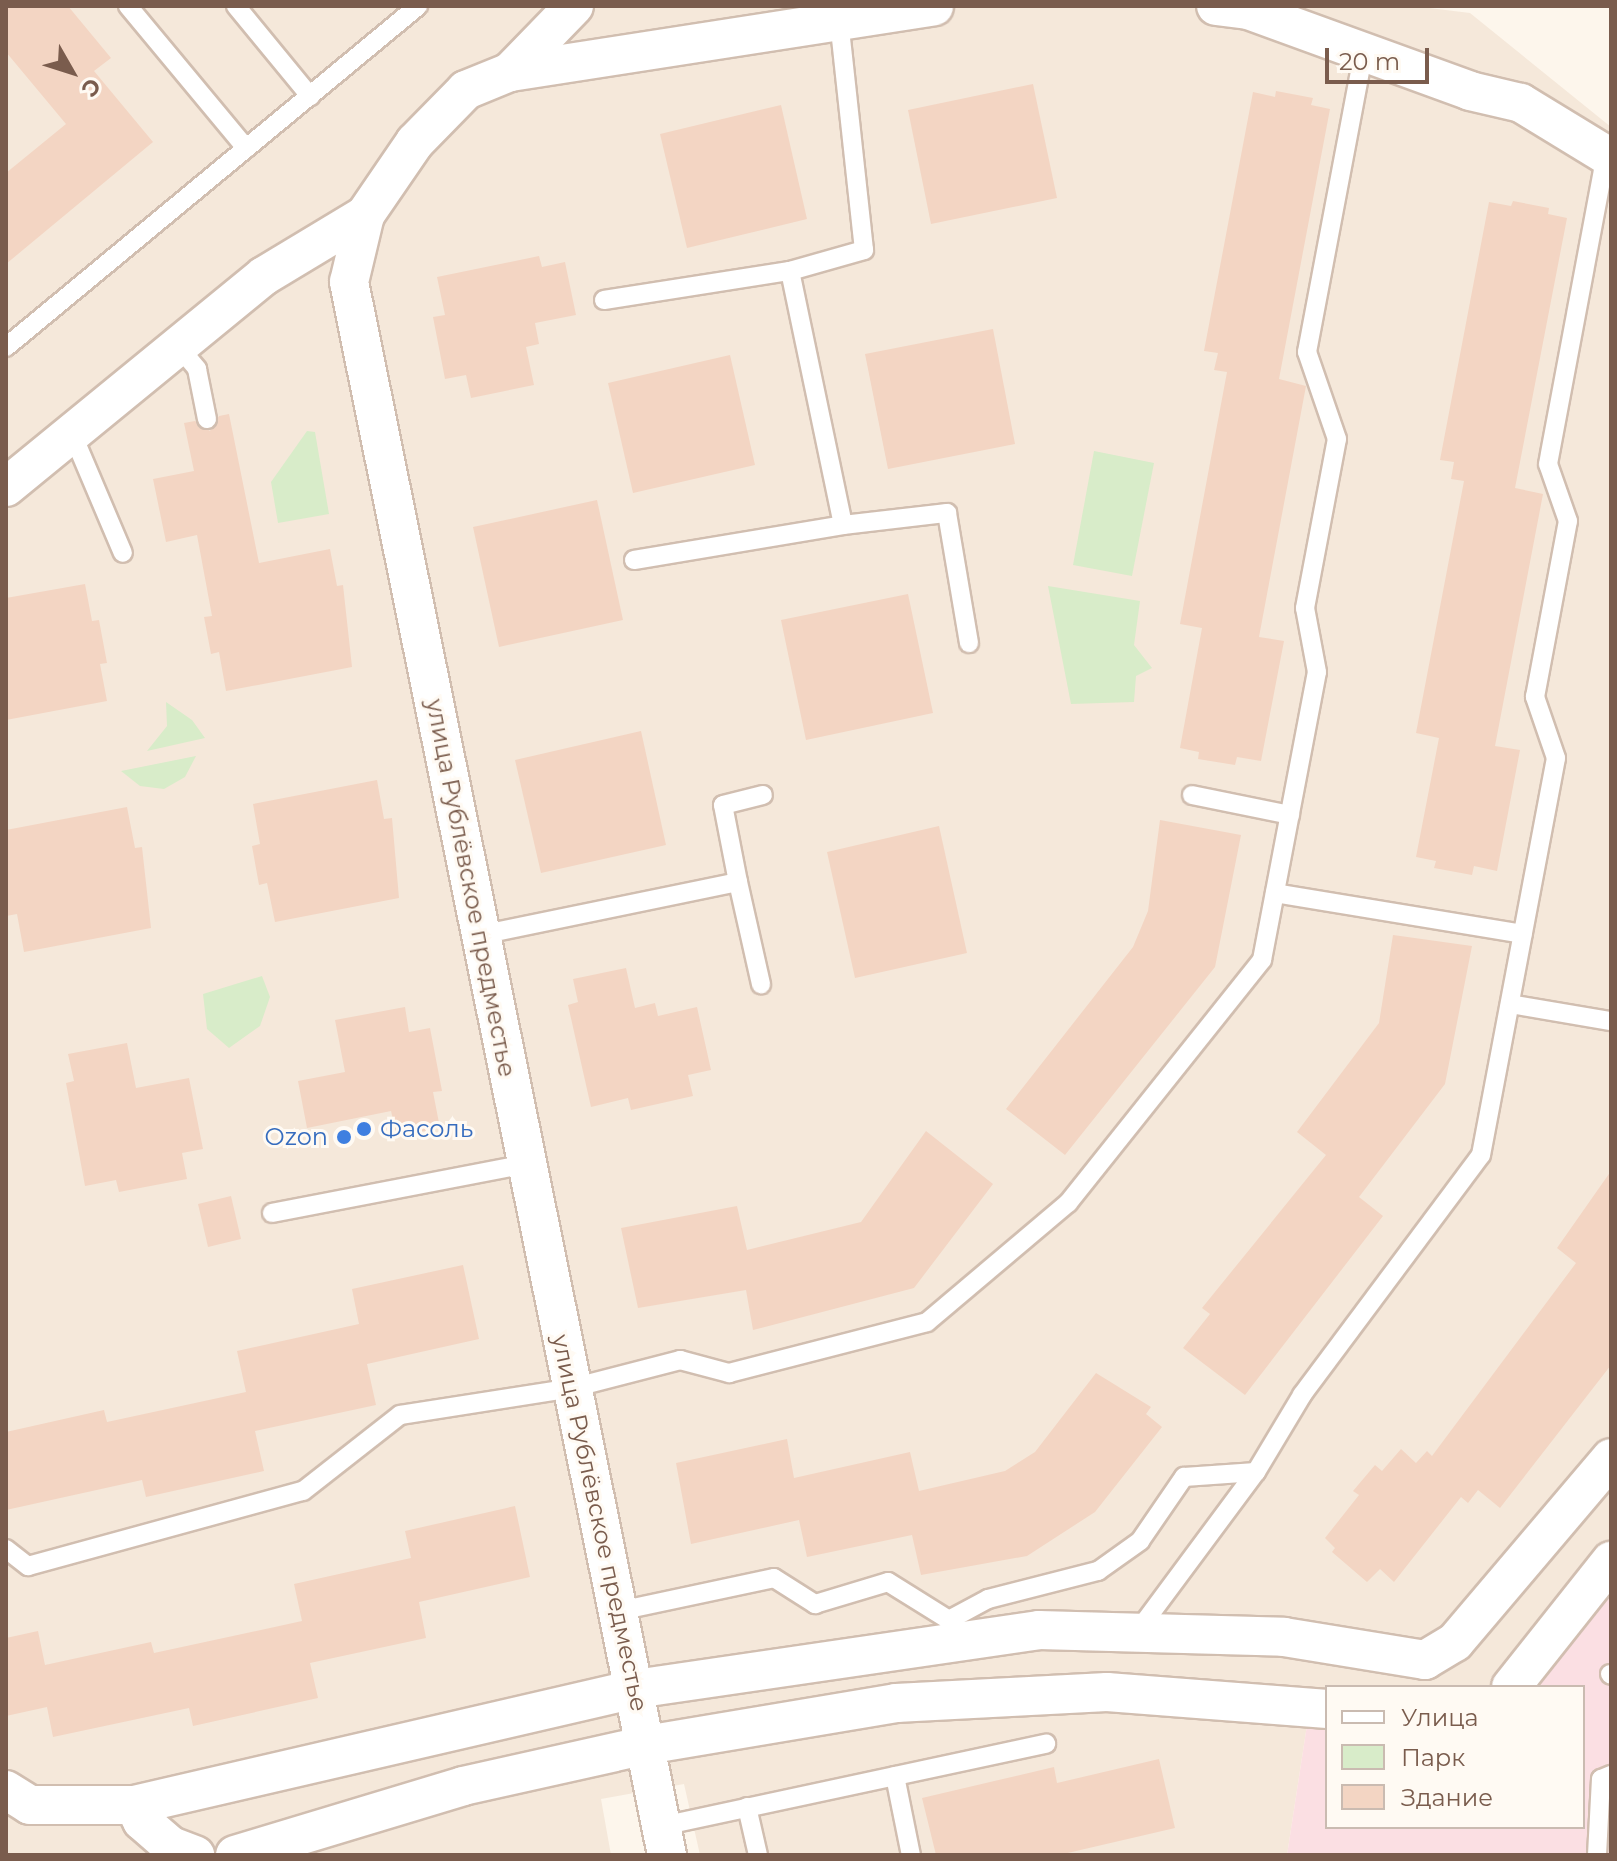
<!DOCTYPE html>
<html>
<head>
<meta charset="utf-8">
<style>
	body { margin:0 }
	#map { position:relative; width:1617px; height:1861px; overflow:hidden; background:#fdf6ec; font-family:Montserrat,sans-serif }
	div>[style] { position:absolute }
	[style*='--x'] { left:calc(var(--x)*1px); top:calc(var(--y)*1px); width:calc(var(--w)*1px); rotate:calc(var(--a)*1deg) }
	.residential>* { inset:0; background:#f5e8da }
	.medical>* { inset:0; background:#fbdfe3 }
	.green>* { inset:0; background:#d8ecc9 }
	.building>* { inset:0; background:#f3d5c3 }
	.roads { filter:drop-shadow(2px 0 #d1beb0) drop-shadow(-2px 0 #d1beb0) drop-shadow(0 2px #d1beb0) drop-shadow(0 -2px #d1beb0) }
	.service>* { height:18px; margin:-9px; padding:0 9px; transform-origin:9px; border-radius:9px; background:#fff }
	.minor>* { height:38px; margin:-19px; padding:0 19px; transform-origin:19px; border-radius:19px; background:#fff }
	.dots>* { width:22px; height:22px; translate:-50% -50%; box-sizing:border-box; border:4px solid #fffaf3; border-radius:50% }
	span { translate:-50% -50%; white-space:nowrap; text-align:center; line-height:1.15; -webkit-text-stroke:6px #fffaf3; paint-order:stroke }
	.street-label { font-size:24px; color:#7a5c4d }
	.shop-label { font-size:24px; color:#366cbe }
	.left { translate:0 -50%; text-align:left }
	.right { translate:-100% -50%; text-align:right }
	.frame { position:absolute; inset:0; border:8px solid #7a5c4d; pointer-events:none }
	.legend { position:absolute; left:1325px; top:1685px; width:260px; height:144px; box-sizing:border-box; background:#fffaf3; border:2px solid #cabbb1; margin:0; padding:10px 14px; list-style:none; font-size:24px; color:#7a5c4d }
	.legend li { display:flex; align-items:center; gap:16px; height:40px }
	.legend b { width:40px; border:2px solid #cabbb1 }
	.north { position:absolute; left:32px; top:32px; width:80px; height:80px; -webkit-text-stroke:6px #fffaf3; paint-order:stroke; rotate:129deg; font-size:22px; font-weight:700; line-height:32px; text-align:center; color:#7a5c4d }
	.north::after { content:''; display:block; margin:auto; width:28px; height:36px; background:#7a5c4d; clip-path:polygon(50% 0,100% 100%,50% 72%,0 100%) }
	.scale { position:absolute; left:1325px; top:48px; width:104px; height:36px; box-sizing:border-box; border:4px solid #7a5c4d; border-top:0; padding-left:10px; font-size:24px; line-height:28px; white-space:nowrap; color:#7a5c4d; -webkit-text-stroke:6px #fffaf3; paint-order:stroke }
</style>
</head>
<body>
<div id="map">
	<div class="residential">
		<i style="clip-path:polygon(6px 6px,1413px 6px,1470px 13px,1611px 127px,1611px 1594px,1544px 1676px,1530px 1687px,1327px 1687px,1327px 1725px,1307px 1725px,1287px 1855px,700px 1855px,684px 1784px,601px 1799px,611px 1855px,6px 1855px)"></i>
	</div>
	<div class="medical">
		<i style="clip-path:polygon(1611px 1594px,1611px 1855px,1287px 1855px,1307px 1725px,1327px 1725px,1327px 1827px,1583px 1827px,1583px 1687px,1530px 1687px)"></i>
	</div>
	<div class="green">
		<i style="clip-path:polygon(307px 431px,315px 432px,329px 514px,278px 523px,271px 482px)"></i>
		<i style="clip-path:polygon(1094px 451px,1154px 463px,1132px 576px,1073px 565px)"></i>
		<i style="clip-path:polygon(1048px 586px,1140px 601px,1134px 645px,1152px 668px,1136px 676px,1134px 702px,1071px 704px)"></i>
		<i style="clip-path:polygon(166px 702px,192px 720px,205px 738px,147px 751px,167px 726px)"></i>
		<i style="clip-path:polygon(196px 756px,185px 777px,164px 789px,140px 786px,121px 771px)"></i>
		<i style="clip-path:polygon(262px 976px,270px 997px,260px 1026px,229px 1048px,207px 1029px,203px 994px)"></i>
	</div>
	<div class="building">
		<i style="clip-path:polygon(6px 6px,68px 6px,111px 58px,94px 71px,153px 142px,6px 264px,6px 173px,66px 124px,6px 52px)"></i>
		<i style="clip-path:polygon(1033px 84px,1057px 198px,931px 224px,908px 110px)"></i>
		<i style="clip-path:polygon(1276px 91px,1313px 98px,1311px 105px,1330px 109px,1279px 379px,1306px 386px,1259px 637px,1284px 641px,1261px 761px,1237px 757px,1235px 765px,1198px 759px,1199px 752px,1180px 748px,1202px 628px,1180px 624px,1227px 372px,1214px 370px,1218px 353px,1204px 351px,1253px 92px,1275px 97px)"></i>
		<i style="clip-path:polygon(781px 105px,807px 219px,687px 248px,660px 134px)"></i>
		<i style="clip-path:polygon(1513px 201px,1549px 208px,1548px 214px,1567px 218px,1515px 488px,1543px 494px,1495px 746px,1520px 750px,1497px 871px,1474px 866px,1472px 875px,1434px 868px,1436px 861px,1416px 857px,1439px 738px,1416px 733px,1464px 481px,1451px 479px,1454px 462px,1440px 460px,1489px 202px,1511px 206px)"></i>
		<i style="clip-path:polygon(539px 256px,542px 267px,565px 262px,576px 315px,535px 323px,539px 344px,526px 347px,534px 385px,471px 398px,466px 375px,445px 379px,433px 317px,445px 315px,437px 277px)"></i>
		<i style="clip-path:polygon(993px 329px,1015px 444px,888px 469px,865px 354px)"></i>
		<i style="clip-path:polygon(730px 355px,755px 465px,633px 493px,608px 383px)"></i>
		<i style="clip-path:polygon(229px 414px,259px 563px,330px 549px,337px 586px,343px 585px,352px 667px,226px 691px,219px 652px,211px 654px,204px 617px,212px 616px,197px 535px,166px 542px,153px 479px,194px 471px,184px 423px,195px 421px,210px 431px,219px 416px)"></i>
		<i style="clip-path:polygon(597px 500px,623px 620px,499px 647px,473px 527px)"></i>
		<i style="clip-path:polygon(85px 584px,92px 621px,99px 620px,107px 663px,100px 664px,107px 701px,6px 720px,6px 598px)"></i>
		<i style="clip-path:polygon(908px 594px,933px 713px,806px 740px,781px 620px)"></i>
		<i style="clip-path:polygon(641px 731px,666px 845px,541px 873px,515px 760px)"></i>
		<i style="clip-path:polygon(377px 780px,384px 819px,392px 818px,399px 898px,275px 922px,267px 883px,259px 885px,252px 846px,260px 844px,253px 804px)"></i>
		<i style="clip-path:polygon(127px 807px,135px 848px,142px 847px,151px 928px,24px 952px,17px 914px,6px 916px,6px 830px)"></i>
		<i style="clip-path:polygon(1160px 820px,1241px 835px,1215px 967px,1065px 1155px,1006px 1109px,1133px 947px,1148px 911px)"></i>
		<i style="clip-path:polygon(939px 826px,967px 953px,855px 978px,827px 852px)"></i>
		<i style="clip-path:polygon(1393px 935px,1472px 946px,1445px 1084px,1359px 1197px,1383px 1216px,1245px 1395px,1183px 1348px,1210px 1314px,1202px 1308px,1326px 1155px,1297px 1132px,1379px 1023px)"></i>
		<i style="clip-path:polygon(626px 968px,635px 1008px,655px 1003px,658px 1016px,697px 1007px,711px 1070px,688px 1075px,693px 1096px,631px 1110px,628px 1098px,591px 1107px,568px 1005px,578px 1002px,573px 979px)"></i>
		<i style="clip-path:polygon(405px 1007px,409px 1032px,430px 1028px,442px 1091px,433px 1092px,440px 1128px,397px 1136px,391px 1111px,307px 1128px,298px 1081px,345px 1072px,335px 1020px)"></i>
		<i style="clip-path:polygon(127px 1043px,136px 1088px,189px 1078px,203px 1149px,182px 1153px,187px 1179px,119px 1192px,116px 1180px,85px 1186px,66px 1083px,74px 1081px,68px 1054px)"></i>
		<i style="clip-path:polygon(926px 1131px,993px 1184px,914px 1288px,753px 1330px,746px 1290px,638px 1308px,621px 1228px,737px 1206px,747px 1250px,861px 1222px)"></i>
		<i style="clip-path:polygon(1611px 1171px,1611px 1365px,1500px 1508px,1478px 1490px,1468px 1503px,1461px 1497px,1394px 1582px,1380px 1569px,1367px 1582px,1332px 1552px,1335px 1548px,1325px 1538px,1359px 1495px,1353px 1491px,1375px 1465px,1382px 1471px,1401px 1449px,1416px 1463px,1427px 1451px,1432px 1456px,1576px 1263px,1557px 1248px)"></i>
		<i style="clip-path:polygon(231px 1196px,241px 1239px,208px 1247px,198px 1204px)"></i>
		<i style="clip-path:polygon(463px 1265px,479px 1339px,367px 1364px,376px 1405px,255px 1431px,264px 1471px,146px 1497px,142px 1480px,6px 1510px,6px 1432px,104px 1410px,107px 1422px,246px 1392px,237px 1351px,359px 1324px,352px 1289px)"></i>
		<i style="clip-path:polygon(1096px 1373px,1151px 1407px,1146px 1414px,1162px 1427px,1095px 1512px,1027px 1556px,921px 1575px,912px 1535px,807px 1557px,799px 1520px,691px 1544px,676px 1463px,787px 1439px,794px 1478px,910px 1452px,919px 1491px,1005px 1471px,1035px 1452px)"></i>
		<i style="clip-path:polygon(515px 1506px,530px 1577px,419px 1602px,426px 1638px,310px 1663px,318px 1698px,193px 1726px,189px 1708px,53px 1737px,47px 1707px,6px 1716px,6px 1638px,38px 1631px,45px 1665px,151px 1642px,154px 1653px,302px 1621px,294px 1584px,411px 1558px,405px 1531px)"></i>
		<i style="clip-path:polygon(1159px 1759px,1175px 1828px,1059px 1855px,936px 1855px,922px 1798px,1054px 1767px,1057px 1783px)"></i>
	</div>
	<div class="roads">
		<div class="service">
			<i style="--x:128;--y:6;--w:185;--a:50.3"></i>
			<i style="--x:236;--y:6;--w:117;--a:50.6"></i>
			<i style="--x:790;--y:271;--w:259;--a:78.2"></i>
			<i style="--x:843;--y:525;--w:105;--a:-6.6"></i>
			<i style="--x:947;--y:513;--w:132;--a:80.4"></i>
			<i style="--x:604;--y:300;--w:188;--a:-8.9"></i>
			<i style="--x:790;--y:271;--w:77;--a:-15.8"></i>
			<i style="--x:864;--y:250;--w:232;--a:-96.2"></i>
			<i style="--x:178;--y:346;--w:30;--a:50"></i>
			<i style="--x:197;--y:369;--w:51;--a:78.7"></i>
			<i style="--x:6;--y:347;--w:535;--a:-39.61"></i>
			<i style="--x:72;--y:433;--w:130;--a:67"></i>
			<i style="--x:634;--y:560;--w:212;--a:-9.5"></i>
			<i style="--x:1192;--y:795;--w:100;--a:11.5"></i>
			<i style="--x:738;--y:882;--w:78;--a:-101"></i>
			<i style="--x:723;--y:805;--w:41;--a:-14"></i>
			<i style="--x:1275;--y:893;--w:251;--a:9.4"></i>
			<i style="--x:480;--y:935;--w:263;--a:-11.6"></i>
			<i style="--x:738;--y:882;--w:105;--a:77.3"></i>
			<i style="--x:1510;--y:1004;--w:102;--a:9.6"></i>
			<i style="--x:272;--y:1213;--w:260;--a:-10.9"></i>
			<i style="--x:6;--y:1549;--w:28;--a:38"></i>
			<i style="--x:28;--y:1566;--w:285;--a:-15.3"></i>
			<i style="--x:303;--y:1491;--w:123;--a:-38.1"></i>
			<i style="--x:400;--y:1415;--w:174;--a:-8.9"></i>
			<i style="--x:572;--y:1388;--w:112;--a:-14.5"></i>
			<i style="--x:680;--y:1360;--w:51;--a:14.9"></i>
			<i style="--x:729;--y:1373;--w:204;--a:-14.4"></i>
			<i style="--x:927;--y:1322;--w:185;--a:-40.2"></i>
			<i style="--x:1068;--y:1203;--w:311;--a:-51.4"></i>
			<i style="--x:1262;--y:960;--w:293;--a:-79.2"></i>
			<i style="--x:1317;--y:672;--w:65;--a:-100.6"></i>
			<i style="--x:1305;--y:608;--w:172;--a:-79.3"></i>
			<i style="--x:1337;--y:439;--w:92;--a:-109"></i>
			<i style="--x:1307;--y:352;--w:307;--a:-79.3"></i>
			<i style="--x:619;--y:1611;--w:158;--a:-12"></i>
			<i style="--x:774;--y:1578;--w:49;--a:32.4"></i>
			<i style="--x:815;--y:1604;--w:76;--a:-16.8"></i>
			<i style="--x:888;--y:1582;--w:72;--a:31.9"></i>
			<i style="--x:949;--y:1620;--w:23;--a:85"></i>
			<i style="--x:949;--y:1620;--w:44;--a:-28.3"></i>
			<i style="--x:988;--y:1599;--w:114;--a:-14.3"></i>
			<i style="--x:1098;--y:1571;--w:52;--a:-35.5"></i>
			<i style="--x:1140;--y:1541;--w:78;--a:-55.5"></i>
			<i style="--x:1184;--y:1477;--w:72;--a:-4"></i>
			<i style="--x:1137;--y:1632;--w:199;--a:-53.4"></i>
			<i style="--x:1256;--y:1472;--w:90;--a:-59.1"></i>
			<i style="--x:1302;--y:1395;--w:299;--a:-53.3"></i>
			<i style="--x:1481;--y:1155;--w:404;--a:-79.3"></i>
			<i style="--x:1556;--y:758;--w:65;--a:-109"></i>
			<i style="--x:1535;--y:697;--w:179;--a:-79.4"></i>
			<i style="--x:1568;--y:521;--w:60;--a:-109.3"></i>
			<i style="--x:1548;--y:464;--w:314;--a:-79.4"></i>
			<i style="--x:1610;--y:1674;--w:1;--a:45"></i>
			<i style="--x:895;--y:1776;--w:81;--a:78.6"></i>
			<i style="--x:747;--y:1807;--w:49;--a:77.1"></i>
			<i style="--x:662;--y:1826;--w:393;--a:-12.1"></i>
			<i style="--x:1597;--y:1855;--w:76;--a:-87"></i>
			<i style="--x:1601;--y:1779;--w:11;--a:-22"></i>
		</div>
		<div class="minor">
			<i style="--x:574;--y:6;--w:92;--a:134.1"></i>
			<i style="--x:510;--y:72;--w:48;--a:157.8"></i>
			<i style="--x:466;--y:90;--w:73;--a:134.4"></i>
			<i style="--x:415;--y:142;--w:88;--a:124.4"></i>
			<i style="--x:365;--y:215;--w:69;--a:103.4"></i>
			<i style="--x:349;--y:282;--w:1605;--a:78.57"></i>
			<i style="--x:1216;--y:6;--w:32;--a:7"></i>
			<i style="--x:1248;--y:10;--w:236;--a:20"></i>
			<i style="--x:1470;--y:91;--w:52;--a:13.2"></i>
			<i style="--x:1521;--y:103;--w:105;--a:31.4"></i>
			<i style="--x:510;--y:72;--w:429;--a:-8.8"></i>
			<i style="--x:6;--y:487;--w:333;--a:-39.3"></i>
			<i style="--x:264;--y:276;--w:118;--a:-31.1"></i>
			<i style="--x:1511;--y:1687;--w:161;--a:-51.6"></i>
			<i style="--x:6;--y:1790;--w:28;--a:32"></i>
			<i style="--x:30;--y:1805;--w:104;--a:0"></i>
			<i style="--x:134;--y:1805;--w:514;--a:-13.04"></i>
			<i style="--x:635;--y:1689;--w:408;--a:-8.3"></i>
			<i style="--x:1039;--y:1630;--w:245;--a:1.6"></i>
			<i style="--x:1284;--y:1637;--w:143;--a:9.3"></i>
			<i style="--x:1425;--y:1660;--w:35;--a:-31"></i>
			<i style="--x:1455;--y:1642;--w:241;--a:-49.7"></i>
			<i style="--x:134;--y:1805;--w:18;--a:63"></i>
			<i style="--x:142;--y:1821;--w:38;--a:41"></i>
			<i style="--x:171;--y:1846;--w:26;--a:21"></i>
			<i style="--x:235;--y:1855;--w:238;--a:-16.8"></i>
			<i style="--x:463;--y:1786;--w:188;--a:-12.6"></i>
			<i style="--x:646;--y:1745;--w:254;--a:-9.5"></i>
			<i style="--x:896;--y:1703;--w:211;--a:-3"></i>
			<i style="--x:1107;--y:1692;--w:221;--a:4.4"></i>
		</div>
	</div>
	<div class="dots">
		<i style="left:364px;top:1129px;background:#3f7fe0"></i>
		<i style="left:344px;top:1137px;background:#3f7fe0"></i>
	</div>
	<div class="street-label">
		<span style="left:471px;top:888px;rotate:79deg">улица Рублёвское предместье</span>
		<span style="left:600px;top:1523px;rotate:78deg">улица Рублёвское предместье</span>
	</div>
	<div class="shop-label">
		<span class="left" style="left:380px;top:1129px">Фасоль</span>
		<span class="right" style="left:328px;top:1137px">Ozon</span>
	</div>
	<div class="frame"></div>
	<ul class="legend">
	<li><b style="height:10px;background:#fff"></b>Улица</li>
	<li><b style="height:22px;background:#d8ecc9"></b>Парк</li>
	<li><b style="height:22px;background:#f3d5c3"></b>Здание</li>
	</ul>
	<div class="north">С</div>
	<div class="scale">20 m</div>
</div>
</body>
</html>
